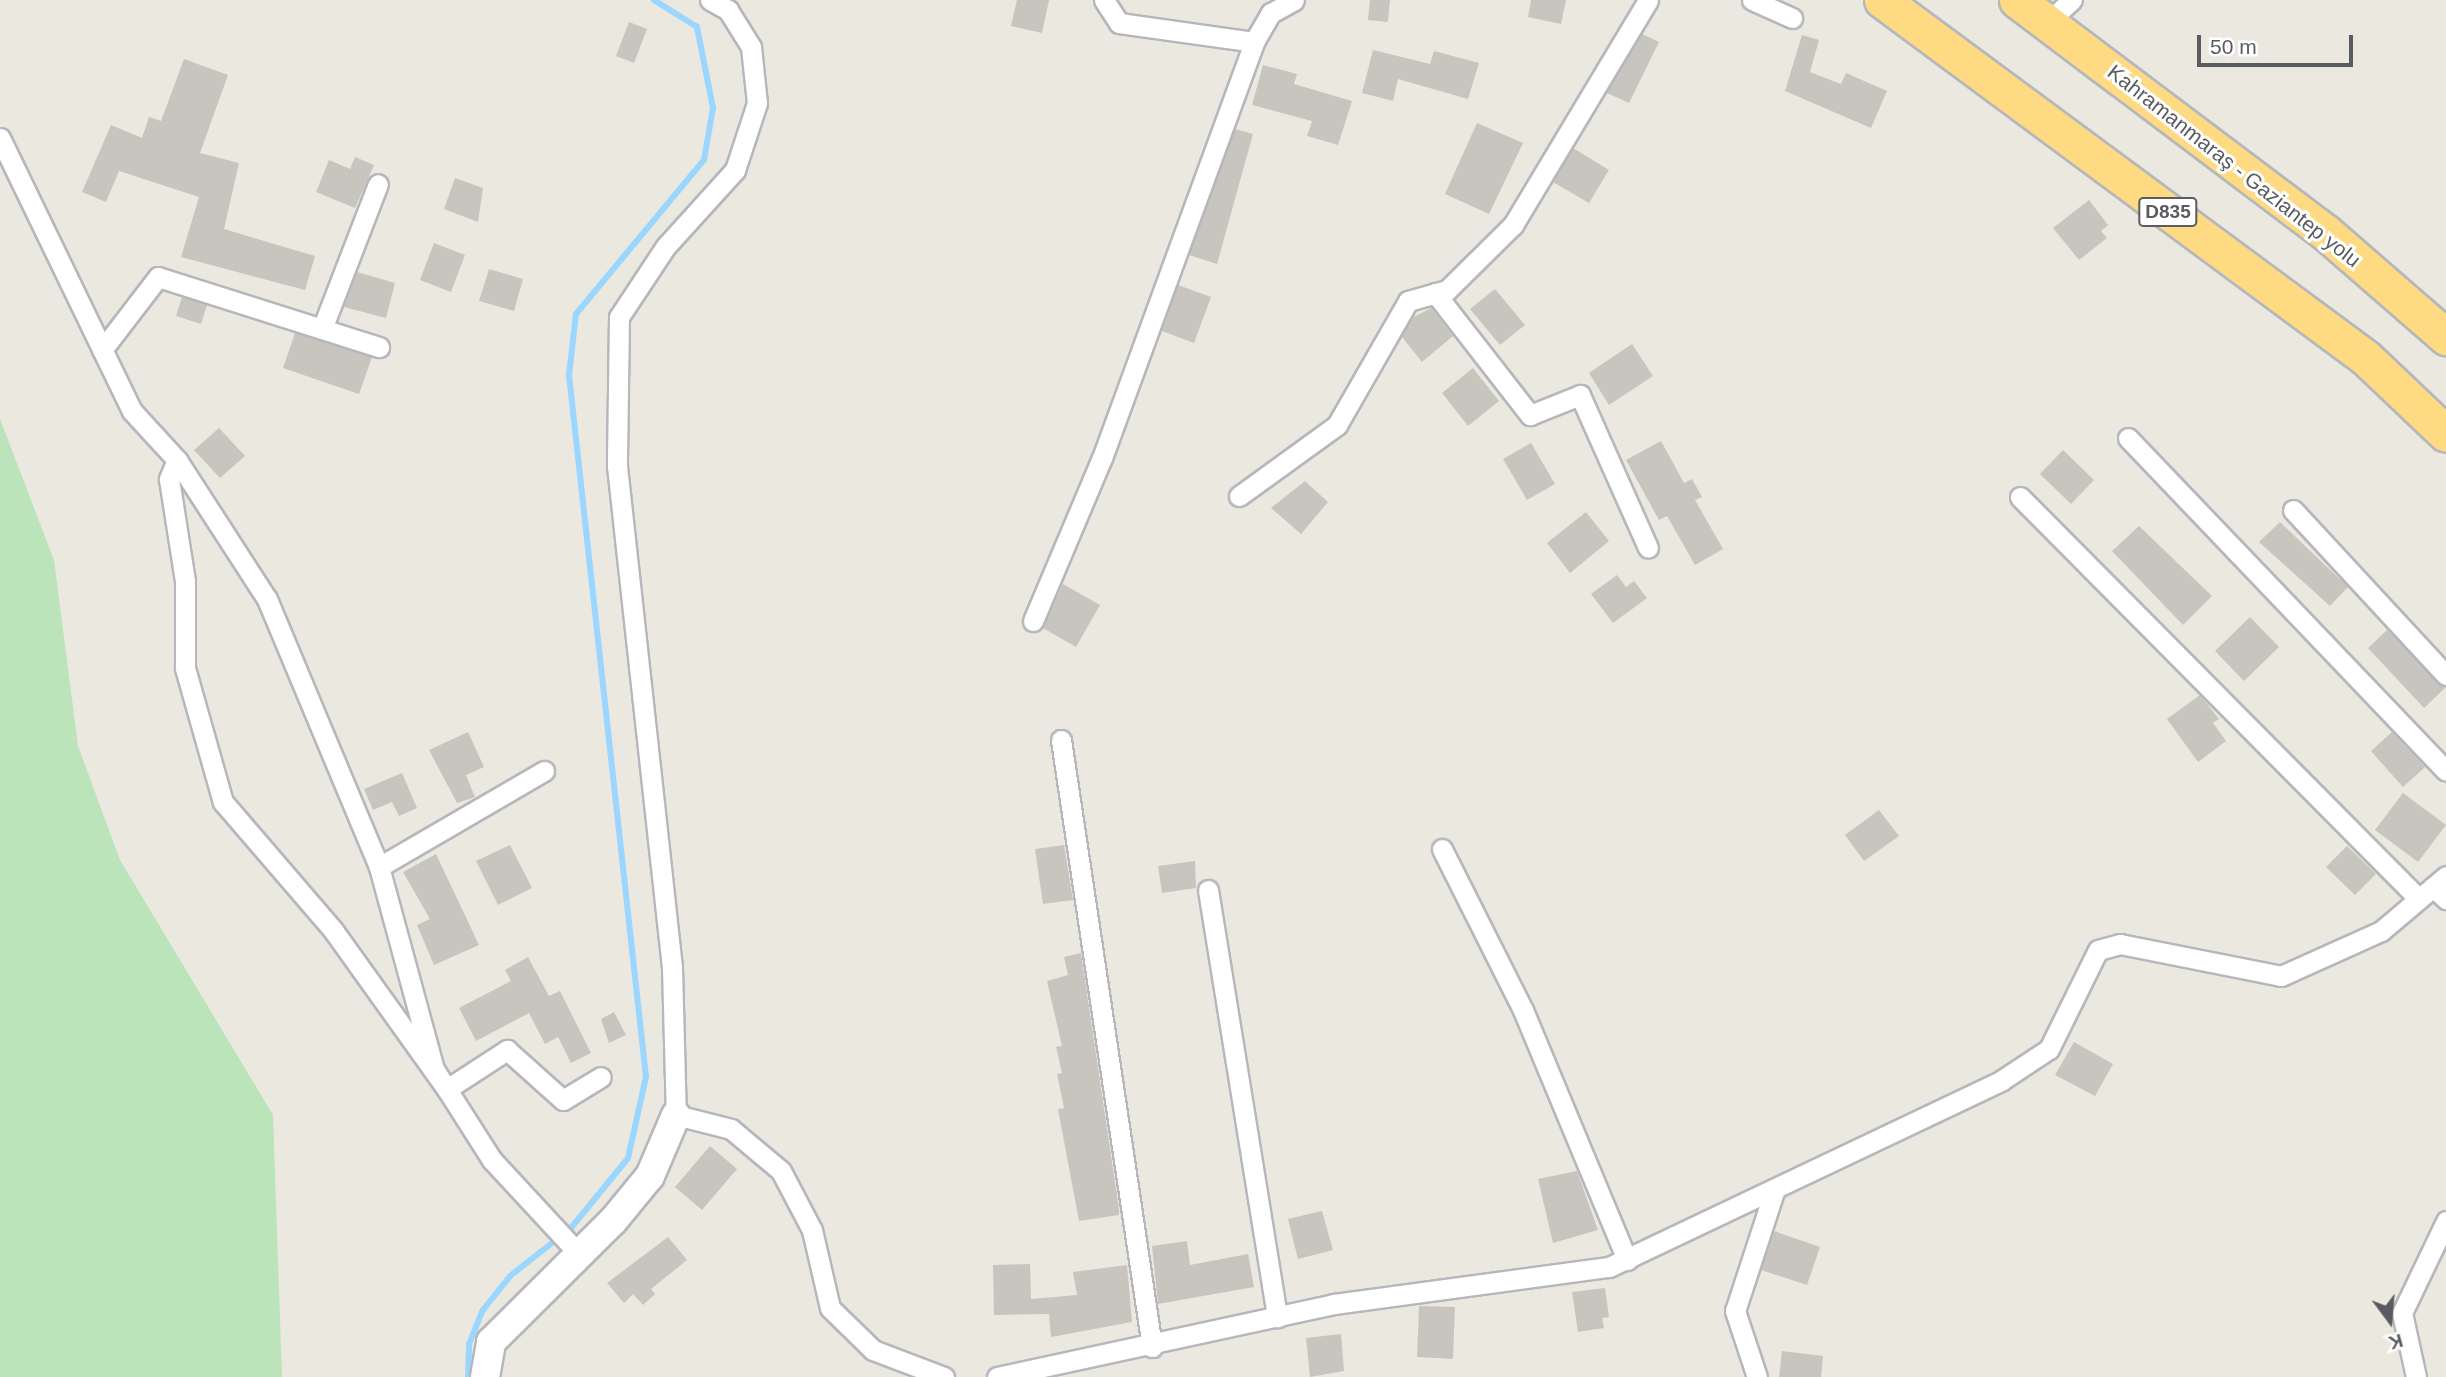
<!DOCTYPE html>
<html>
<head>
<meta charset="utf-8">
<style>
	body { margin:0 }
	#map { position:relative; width:2446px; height:1377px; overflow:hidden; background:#ebe8df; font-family:Helvetica,sans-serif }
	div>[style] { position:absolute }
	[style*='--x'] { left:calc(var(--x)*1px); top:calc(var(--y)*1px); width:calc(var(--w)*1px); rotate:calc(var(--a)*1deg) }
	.green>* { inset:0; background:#bbe4ba }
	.stream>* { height:6px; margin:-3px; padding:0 3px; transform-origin:3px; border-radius:3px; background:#9bd6ff }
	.building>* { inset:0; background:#c8c5be }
	.roads { filter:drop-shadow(2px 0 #b5b7bc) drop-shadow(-2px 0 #b5b7bc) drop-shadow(0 2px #b5b7bc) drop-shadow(0 -2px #b5b7bc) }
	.street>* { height:19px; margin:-9.5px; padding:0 9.5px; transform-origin:9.5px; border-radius:9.5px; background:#fff }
	.secondary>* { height:28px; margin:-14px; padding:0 14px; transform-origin:14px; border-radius:14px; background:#fff }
	.highway>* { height:35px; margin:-17.5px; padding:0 17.5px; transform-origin:17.5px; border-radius:17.5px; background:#fedb83 }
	span { translate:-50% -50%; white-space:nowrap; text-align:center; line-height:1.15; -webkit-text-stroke:6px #fff; paint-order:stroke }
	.shield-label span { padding:2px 5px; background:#fff; border:2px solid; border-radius:5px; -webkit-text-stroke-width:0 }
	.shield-label { font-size:19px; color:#585c60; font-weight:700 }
	.street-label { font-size:21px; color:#585c60 }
	.north { position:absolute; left:2355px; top:1286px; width:70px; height:70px; -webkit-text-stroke:5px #fff; paint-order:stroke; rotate:164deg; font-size:19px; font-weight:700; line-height:28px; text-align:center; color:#585c60 }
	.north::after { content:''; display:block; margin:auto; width:24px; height:32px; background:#585c60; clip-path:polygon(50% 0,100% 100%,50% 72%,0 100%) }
	.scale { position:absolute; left:2197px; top:35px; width:156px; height:32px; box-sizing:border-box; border:4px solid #585c60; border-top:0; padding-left:9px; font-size:21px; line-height:24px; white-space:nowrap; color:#585c60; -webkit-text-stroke:5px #fff; paint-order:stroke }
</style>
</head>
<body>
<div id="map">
	<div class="green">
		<i style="clip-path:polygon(0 419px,54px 560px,78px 746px,120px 860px,273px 1115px,282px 1377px,0 1377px)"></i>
	</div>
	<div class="stream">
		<i style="--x:468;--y:1377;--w:33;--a:-88"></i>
		<i style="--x:469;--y:1344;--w:37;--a:-68"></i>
		<i style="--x:483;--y:1310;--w:43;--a:-51.5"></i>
		<i style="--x:510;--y:1276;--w:78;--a:-38.2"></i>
		<i style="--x:571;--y:1228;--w:90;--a:-50.8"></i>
		<i style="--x:628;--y:1158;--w:83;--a:-77.5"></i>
		<i style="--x:646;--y:1077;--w:706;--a:-96.26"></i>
		<i style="--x:569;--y:375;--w:61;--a:-83.5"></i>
		<i style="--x:576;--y:314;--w:200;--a:-50.3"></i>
		<i style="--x:704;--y:160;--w:53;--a:-80.2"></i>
		<i style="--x:713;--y:108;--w:83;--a:-101.2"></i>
		<i style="--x:697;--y:27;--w:51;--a:-147.9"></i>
	</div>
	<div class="building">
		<i style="clip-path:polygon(1017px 0,1049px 0,1042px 33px,1011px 26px)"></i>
		<i style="clip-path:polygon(1370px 0,1390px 0,1388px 22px,1368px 20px)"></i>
		<i style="clip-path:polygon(1531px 0,1566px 0,1561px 24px,1528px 17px)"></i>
		<i style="clip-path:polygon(629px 22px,647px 29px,634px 63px,616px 56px)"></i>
		<i style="clip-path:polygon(1642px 34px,1659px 42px,1629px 103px,1607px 93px)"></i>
		<i style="clip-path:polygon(1802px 35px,1819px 40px,1810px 72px,1841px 84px,1846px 73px,1887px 91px,1871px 128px,1785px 91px)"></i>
		<i style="clip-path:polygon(1373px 50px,1430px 64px,1434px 51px,1479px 63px,1468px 99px,1398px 79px,1393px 101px,1362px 93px)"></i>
		<i style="clip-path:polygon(184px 59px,228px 75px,200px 153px,239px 163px,224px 229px,315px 256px,305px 290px,181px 257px,199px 197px,119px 171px,106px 202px,82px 192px,111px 125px,142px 138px,149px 117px,161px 121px)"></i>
		<i style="clip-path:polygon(1263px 65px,1297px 74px,1294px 84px,1352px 101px,1338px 145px,1307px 136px,1312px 121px,1252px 105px)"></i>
		<i style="clip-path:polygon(1477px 123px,1523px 143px,1489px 214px,1445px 194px)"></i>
		<i style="clip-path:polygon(1235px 129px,1253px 134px,1217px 264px,1189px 255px)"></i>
		<i style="clip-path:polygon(1573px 148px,1609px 170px,1589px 203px,1553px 182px)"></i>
		<i style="clip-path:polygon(355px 157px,374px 165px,355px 208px,316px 192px,329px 160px,350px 169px)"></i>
		<i style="clip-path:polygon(455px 178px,483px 188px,478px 222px,444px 209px)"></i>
		<i style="clip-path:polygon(2089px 200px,2108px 225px,2101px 231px,2107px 238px,2079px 260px,2053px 228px)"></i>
		<i style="clip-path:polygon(434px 243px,465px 255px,451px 292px,420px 280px)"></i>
		<i style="clip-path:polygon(489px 269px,523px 279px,514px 311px,479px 301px)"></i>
		<i style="clip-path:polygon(357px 272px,395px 283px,386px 318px,344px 307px)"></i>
		<i style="clip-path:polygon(1178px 285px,1211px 297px,1194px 343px,1162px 331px)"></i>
		<i style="clip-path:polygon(1495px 289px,1525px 325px,1500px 345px,1470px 309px)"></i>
		<i style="clip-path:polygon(182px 297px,207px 305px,201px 324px,176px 316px)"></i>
		<i style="clip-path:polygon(1431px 308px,1453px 336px,1422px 362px,1402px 337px,1412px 318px)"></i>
		<i style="clip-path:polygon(295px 333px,372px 357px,359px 394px,283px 368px)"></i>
		<i style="clip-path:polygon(1632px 344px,1653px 376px,1609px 405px,1589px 373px)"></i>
		<i style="clip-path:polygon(1473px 368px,1499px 401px,1468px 426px,1442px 393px)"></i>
		<i style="clip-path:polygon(219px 428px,245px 456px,220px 478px,194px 450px)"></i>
		<i style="clip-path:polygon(1661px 441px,1684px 483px,1692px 479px,1702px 497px,1695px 500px,1723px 549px,1695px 565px,1667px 516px,1659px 520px,1626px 460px)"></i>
		<i style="clip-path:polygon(1531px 443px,1555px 484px,1527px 500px,1503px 459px)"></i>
		<i style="clip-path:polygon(2063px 450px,2094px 480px,2071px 504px,2040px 474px)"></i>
		<i style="clip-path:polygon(1305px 481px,1328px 502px,1301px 534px,1271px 508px)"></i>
		<i style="clip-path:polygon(1586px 512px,1609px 541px,1570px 573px,1547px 543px)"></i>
		<i style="clip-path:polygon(2280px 522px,2348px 587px,2330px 606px,2259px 542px)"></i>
		<i style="clip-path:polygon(2139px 526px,2212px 596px,2183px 625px,2112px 551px)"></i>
		<i style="clip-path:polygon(1617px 575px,1626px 587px,1634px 581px,1647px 598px,1613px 623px,1591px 594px)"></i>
		<i style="clip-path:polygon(1063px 584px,1100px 605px,1076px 647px,1043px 628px)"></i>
		<i style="clip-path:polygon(2250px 617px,2279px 647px,2244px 681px,2215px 651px)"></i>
		<i style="clip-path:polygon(2387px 630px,2446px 687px,2424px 708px,2368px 648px)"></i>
		<i style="clip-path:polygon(2200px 695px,2219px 719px,2213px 723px,2226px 741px,2198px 762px,2167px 719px)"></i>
		<i style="clip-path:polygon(468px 732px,484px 767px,466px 775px,475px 797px,457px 803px,429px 750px)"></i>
		<i style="clip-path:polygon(2392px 732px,2425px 767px,2403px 787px,2371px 751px)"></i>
		<i style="clip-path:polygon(402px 773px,417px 808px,399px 816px,392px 802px,373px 810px,364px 789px)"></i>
		<i style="clip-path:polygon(2403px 793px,2446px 825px,2418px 862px,2375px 830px)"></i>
		<i style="clip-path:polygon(1879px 810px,1899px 836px,1864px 861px,1845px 835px)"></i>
		<i style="clip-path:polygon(510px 845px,532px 888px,498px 905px,476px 861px)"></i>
		<i style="clip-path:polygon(1064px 845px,1073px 900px,1043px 904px,1035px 849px)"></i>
		<i style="clip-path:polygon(2347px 846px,2376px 874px,2355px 895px,2326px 867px)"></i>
		<i style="clip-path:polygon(436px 854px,479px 945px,434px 965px,417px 925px,430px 919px,403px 872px)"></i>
		<i style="clip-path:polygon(1195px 861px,1196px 888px,1162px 893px,1158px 866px)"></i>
		<i style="clip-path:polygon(1081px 953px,1119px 1209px,1119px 1215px,1079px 1221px,1058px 1109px,1064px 1108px,1057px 1074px,1062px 1073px,1056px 1047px,1062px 1046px,1047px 981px,1068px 975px,1064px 957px)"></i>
		<i style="clip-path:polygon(528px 957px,549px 996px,560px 991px,591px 1053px,571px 1063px,558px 1037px,545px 1044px,529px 1013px,476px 1041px,459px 1008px,511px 981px,505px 970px)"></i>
		<i style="clip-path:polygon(614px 1012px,626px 1035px,609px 1043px,601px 1019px)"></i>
		<i style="clip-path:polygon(2074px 1042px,2113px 1064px,2095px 1096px,2055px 1075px)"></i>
		<i style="clip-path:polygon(710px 1146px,737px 1169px,702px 1210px,675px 1187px)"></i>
		<i style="clip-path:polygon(1577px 1171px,1598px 1230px,1553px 1243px,1538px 1179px)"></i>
		<i style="clip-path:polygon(1322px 1211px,1333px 1250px,1298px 1259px,1288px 1219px)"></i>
		<i style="clip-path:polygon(1774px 1231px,1820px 1247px,1807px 1285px,1761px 1270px)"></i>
		<i style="clip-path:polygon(668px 1237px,687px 1260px,651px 1289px,655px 1294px,643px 1305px,633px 1294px,624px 1303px,607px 1283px)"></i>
		<i style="clip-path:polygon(1187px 1241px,1190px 1265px,1248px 1254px,1254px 1287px,1158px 1304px,1152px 1246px)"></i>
		<i style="clip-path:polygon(1030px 1264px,1031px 1299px,1077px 1295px,1073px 1272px,1127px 1265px,1132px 1322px,1051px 1337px,1049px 1314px,994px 1315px,993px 1265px)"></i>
		<i style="clip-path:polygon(1605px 1288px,1609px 1317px,1602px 1318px,1604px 1328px,1578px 1332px,1572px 1292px)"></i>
		<i style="clip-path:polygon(1419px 1306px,1455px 1307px,1453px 1359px,1417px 1357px)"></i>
		<i style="clip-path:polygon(1341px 1334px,1344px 1371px,1310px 1377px,1306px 1338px)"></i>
		<i style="clip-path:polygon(1782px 1351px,1823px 1356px,1821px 1377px,1779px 1377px)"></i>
	</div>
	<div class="roads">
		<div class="street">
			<i style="--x:710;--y:0;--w:21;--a:29"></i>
			<i style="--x:728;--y:10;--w:44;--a:58.1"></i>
			<i style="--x:751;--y:47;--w:56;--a:83.9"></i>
			<i style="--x:757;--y:103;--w:71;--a:108.2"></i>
			<i style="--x:735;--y:170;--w:103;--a:132.2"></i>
			<i style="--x:666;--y:246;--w:85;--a:123.5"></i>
			<i style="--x:619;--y:317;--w:149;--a:90.8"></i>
			<i style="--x:617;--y:466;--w:504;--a:83.74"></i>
			<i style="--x:672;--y:967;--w:148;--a:88.5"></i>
			<i style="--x:676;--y:1115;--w:57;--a:14.3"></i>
			<i style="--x:731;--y:1129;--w:65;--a:40"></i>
			<i style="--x:781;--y:1171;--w:67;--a:62.3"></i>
			<i style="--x:812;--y:1230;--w:80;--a:77"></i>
			<i style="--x:830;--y:1308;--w:60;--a:44.3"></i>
			<i style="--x:873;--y:1350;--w:76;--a:20.8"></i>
			<i style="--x:1104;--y:0;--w:27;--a:57"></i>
			<i style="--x:1119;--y:23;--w:136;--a:8"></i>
			<i style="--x:1752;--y:0;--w:44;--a:24.2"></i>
			<i style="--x:2047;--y:23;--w:34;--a:-43"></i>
			<i style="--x:0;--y:138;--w:303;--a:64.2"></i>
			<i style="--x:132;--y:411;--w:67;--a:47.4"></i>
			<i style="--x:177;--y:460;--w:166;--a:57.1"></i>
			<i style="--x:267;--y:599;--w:290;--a:67.3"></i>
			<i style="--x:379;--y:867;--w:209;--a:74.8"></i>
			<i style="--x:434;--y:1069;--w:108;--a:57.5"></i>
			<i style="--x:492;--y:1160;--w:128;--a:47.2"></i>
			<i style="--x:1435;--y:293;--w:155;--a:52.1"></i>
			<i style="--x:1530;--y:415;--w:54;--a:-21.8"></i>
			<i style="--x:1580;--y:395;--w:167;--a:66"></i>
			<i style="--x:322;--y:329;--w:155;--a:-68.9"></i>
			<i style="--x:102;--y:350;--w:92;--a:-52.5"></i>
			<i style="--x:158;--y:277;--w:232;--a:17.6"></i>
			<i style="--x:2128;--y:438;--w:460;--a:46.3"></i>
			<i style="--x:177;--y:460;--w:21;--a:113"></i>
			<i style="--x:169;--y:479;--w:103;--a:81.1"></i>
			<i style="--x:185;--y:581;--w:87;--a:90"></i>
			<i style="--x:185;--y:668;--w:139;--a:74.2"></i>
			<i style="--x:223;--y:802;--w:169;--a:49.3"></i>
			<i style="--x:333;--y:930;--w:196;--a:54.4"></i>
			<i style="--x:447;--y:1089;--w:72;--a:-33"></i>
			<i style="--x:507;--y:1050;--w:75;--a:41.8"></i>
			<i style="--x:563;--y:1100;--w:44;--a:-31.2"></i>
			<i style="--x:1239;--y:496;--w:121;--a:-35.9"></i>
			<i style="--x:1337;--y:425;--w:143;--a:-60.2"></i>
			<i style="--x:1408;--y:301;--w:41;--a:-15.8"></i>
			<i style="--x:1447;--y:290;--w:93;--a:-44.6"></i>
			<i style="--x:1513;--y:225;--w:262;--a:-59"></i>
			<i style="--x:2020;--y:497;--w:566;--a:45.21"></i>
			<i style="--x:2293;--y:510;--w:225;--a:47.2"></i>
			<i style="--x:1033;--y:621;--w:177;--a:-67.1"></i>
			<i style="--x:1102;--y:458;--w:443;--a:-69.9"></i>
			<i style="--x:1254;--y:42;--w:34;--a:-60"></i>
			<i style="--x:1271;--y:13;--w:26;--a:-29"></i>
			<i style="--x:1061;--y:740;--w:614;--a:81.47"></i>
			<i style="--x:1442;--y:849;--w:180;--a:63.3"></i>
			<i style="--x:1523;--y:1010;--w:271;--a:67.4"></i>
			<i style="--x:379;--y:867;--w:191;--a:-30.2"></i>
			<i style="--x:2433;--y:887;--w:18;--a:43"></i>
			<i style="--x:1208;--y:890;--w:433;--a:80.8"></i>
			<i style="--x:997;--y:1377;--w:345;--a:-12.2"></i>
			<i style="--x:1334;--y:1304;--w:277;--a:-7.7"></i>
			<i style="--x:1609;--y:1267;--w:435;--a:-25.4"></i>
			<i style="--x:2002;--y:1080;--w:56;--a:-33.4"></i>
			<i style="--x:2049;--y:1049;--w:110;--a:-63.7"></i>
			<i style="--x:2098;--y:950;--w:23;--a:-15"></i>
			<i style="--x:2120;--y:944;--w:164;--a:11.2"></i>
			<i style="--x:2281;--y:976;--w:110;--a:-24.2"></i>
			<i style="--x:2381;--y:931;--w:85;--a:-40.2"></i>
			<i style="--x:1757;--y:1377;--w:70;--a:-108.4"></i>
			<i style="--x:1735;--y:1311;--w:125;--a:-71.9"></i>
			<i style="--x:2416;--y:1377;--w:66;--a:-102.3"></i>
			<i style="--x:2402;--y:1313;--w:102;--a:-64.4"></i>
		</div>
		<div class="secondary">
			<i style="--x:485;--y:1377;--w:36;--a:-80"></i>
			<i style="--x:491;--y:1342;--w:172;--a:-44.8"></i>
			<i style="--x:613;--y:1221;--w:58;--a:-50.6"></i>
			<i style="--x:650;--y:1176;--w:66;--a:-66.9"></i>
		</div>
		<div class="highway">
			<i style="--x:1882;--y:0;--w:602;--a:36.49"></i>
			<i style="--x:2366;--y:358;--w:110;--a:43.5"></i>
			<i style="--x:2017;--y:0;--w:384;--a:37"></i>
			<i style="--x:2324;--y:231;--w:162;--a:41"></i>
		</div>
	</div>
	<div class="shield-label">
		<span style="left:2168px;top:212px">D835</span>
	</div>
	<div class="street-label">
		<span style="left:2234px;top:166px;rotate:38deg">Kahramanmaraş - Gaziantep yolu</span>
	</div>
	<div class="north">K</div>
	<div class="scale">50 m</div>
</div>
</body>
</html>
